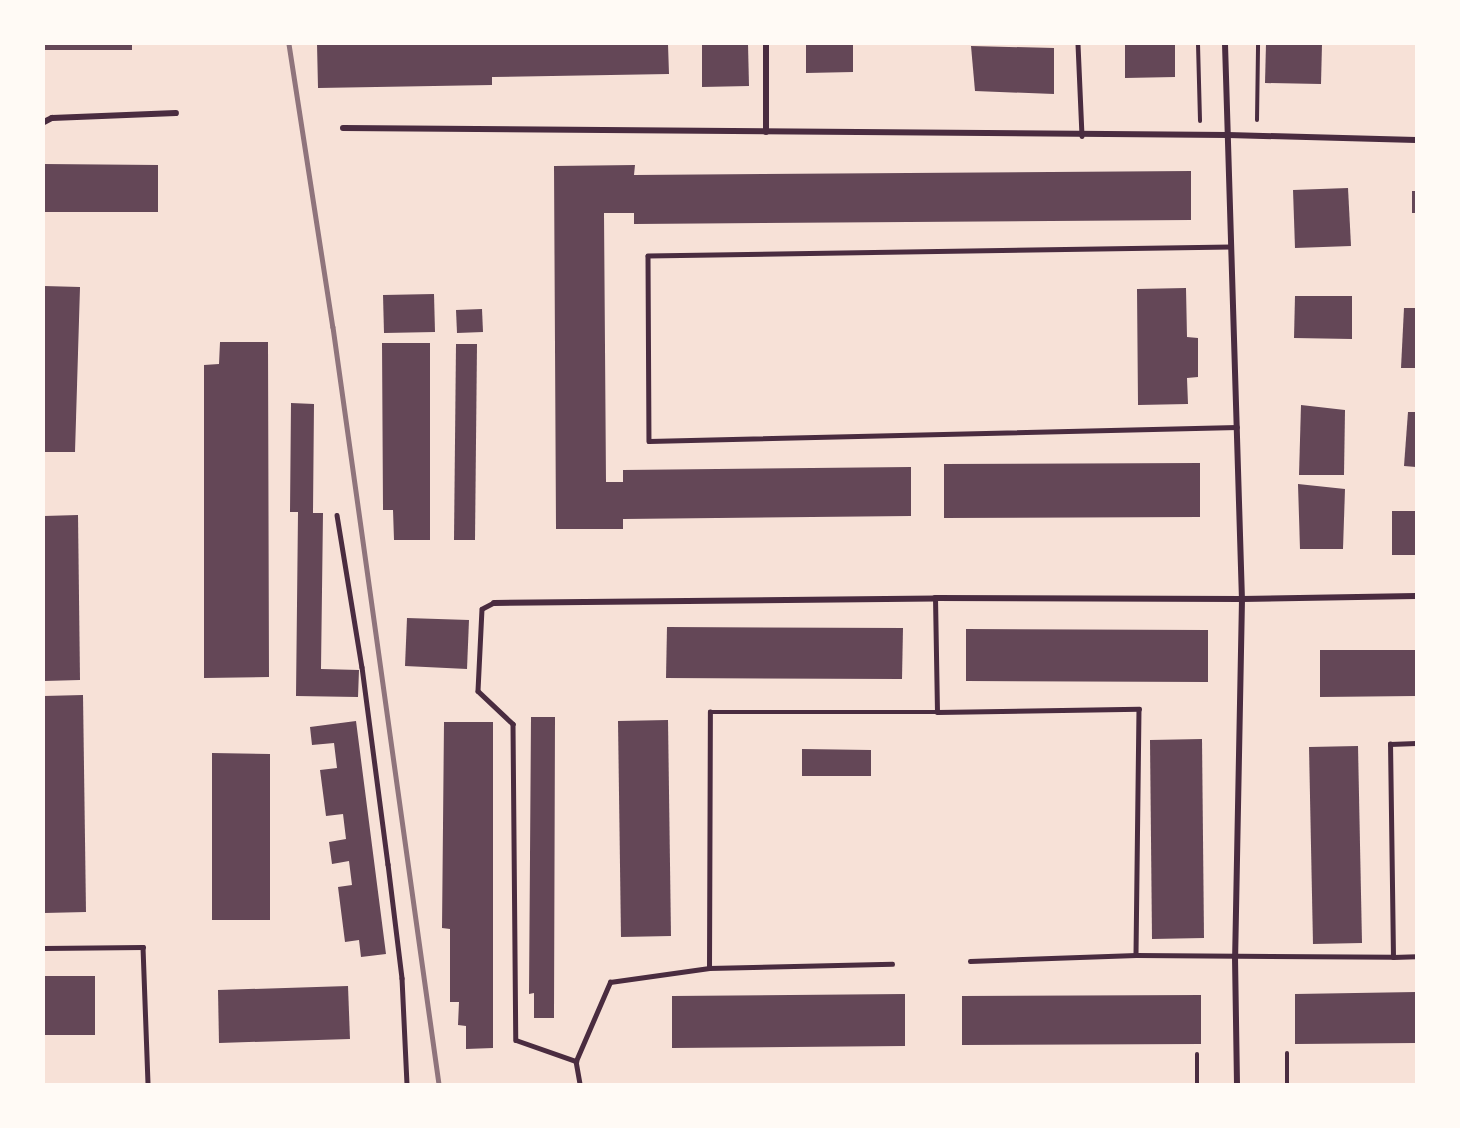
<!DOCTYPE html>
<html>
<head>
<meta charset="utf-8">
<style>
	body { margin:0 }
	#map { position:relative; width:1460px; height:1128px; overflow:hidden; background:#f7e1d7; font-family:"Open Sans",sans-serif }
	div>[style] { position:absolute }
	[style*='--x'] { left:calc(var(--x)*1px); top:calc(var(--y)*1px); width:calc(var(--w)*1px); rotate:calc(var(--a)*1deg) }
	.building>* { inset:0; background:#644757 }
	.path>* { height:4px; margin:-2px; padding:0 2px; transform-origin:2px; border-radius:2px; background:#4a2c40 }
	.service>* { height:4.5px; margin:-2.25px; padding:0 2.25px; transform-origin:2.25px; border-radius:2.25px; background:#4a2c40 }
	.minor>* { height:6px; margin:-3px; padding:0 3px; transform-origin:3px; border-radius:3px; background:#4a2c40 }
	.rail>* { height:4.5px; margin:-2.25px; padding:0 2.25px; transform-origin:2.25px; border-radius:2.25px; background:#8f747c }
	span { translate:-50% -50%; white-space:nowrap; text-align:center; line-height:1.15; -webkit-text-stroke:4.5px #fffaf5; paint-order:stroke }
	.frame { position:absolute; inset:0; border:45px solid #fffaf5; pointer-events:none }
</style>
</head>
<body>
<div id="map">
	<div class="building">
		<i style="clip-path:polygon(44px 44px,132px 44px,132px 50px,44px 50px)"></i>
		<i style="clip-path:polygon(317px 44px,668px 44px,669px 74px,492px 77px,492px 85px,318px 88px)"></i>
		<i style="clip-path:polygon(702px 44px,748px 44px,749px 86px,702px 87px)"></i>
		<i style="clip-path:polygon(806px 44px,853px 44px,853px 72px,806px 73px)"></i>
		<i style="clip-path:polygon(1125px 44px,1175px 44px,1175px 77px,1125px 78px)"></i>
		<i style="clip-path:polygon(1266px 44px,1322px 44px,1321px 84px,1265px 83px)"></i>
		<i style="clip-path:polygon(971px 46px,1054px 48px,1054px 94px,975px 91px)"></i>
		<i style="clip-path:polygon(44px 164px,158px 165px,158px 212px,44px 212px)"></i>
		<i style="clip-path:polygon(635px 165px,634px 175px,1191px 171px,1191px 220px,634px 224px,634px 213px,604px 213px,606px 482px,623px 482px,623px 470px,911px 467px,911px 516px,623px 519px,623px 529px,556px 529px,554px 166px)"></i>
		<i style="clip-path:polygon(1348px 188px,1351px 246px,1295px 248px,1293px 190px)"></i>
		<i style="clip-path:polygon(1412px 191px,1416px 191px,1416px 213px,1412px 213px)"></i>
		<i style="clip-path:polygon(44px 286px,80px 287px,75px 452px,44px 452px)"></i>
		<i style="clip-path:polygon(1186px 288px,1187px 337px,1198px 338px,1198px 377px,1187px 378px,1188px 404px,1138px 405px,1137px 289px)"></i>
		<i style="clip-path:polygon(434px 294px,435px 332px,384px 333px,383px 295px)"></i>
		<i style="clip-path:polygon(1295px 296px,1352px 296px,1352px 339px,1294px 338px)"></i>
		<i style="clip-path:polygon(1404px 308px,1416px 308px,1416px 368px,1401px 368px)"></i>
		<i style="clip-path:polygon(482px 309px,483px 332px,457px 333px,456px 310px)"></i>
		<i style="clip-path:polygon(220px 342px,268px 342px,269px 677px,204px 678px,204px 365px,219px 364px)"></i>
		<i style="clip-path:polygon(382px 343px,430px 343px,430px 540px,394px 540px,393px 510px,383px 510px)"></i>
		<i style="clip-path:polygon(456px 344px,477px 344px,475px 540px,454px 540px)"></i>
		<i style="clip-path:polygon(291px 403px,314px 404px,313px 513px,323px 513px,321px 669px,359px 670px,358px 697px,296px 696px,298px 512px,290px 512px)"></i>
		<i style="clip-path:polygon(1301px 405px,1345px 410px,1344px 475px,1299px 475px)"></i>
		<i style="clip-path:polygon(1408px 412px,1416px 412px,1416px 467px,1404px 466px)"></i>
		<i style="clip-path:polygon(1200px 463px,1200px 517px,944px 518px,944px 464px)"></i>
		<i style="clip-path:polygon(1298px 484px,1345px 489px,1343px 549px,1300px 549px)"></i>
		<i style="clip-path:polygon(1392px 511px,1416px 511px,1416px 555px,1392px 555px)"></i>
		<i style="clip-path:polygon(78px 515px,80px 680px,44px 681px,44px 516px)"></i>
		<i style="clip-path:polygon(407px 618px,469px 620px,467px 669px,405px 666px)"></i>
		<i style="clip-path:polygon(667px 627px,903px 628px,902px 679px,666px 678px)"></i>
		<i style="clip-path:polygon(966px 629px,1208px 630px,1208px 682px,966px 681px)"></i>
		<i style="clip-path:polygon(1320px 650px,1416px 650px,1416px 696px,1320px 697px)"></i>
		<i style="clip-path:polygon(83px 695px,86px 912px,44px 913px,44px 696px)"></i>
		<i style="clip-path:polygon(531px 717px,555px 717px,554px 1018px,534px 1018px,534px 993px,529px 994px)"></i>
		<i style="clip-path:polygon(668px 720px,671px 936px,621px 937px,618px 721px)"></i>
		<i style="clip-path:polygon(356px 721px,386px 954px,361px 957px,359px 940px,345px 942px,338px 887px,352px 885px,349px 861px,332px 864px,329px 842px,346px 839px,343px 814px,326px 816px,320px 770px,337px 768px,334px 743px,312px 745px,310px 727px)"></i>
		<i style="clip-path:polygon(444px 722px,493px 722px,493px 1048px,466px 1049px,466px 1026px,458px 1025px,459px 1002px,450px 1002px,450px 929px,442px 928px)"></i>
		<i style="clip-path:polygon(1202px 739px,1204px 938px,1152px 939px,1150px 740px)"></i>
		<i style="clip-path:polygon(1358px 746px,1362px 943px,1313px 944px,1309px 747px)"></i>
		<i style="clip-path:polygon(802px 749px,871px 750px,871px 776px,802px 776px)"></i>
		<i style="clip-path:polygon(212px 753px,270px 754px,270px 920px,212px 920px)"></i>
		<i style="clip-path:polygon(44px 976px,95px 976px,95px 1035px,44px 1035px)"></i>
		<i style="clip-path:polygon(348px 986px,350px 1039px,219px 1043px,218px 990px)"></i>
		<i style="clip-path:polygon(1416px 992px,1416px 1043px,1295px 1044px,1295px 994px)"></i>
		<i style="clip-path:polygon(905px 994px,905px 1046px,672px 1048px,672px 996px)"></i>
		<i style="clip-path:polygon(1201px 995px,1201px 1044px,962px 1045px,962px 996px)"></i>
	</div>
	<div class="path">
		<i style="--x:1198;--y:44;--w:77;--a:88.5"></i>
		<i style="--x:1257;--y:120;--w:76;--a:-89.2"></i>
		<i style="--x:1197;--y:1084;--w:30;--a:-90"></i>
		<i style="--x:1287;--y:1084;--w:31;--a:-90"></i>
	</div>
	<div class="service">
		<i style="--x:1078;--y:44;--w:92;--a:87.5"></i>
		<i style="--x:1231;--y:247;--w:583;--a:179.12"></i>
		<i style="--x:648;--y:256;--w:185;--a:89.7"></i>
		<i style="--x:649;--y:441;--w:588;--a:-1.36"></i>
		<i style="--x:337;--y:515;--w:154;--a:80.7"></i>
		<i style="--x:362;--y:667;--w:199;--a:82.5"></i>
		<i style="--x:388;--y:864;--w:115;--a:83"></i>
		<i style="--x:402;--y:978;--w:106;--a:87.3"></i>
		<i style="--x:494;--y:603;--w:13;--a:153"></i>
		<i style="--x:482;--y:609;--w:82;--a:92.8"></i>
		<i style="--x:478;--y:691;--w:48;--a:43.3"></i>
		<i style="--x:513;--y:724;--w:316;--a:89.5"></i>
		<i style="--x:516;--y:1040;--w:64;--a:19.3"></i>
		<i style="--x:576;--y:1061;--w:23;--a:80"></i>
		<i style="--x:937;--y:712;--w:202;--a:-0.9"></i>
		<i style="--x:1139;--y:709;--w:246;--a:90.7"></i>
		<i style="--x:1136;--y:955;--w:257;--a:0.4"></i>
		<i style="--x:1393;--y:957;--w:213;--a:-90.8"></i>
		<i style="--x:1390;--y:744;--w:26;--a:-2"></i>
		<i style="--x:44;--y:948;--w:99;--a:-0.6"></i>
		<i style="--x:143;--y:947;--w:137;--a:87.9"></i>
		<i style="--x:1393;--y:957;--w:23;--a:-2"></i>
		<i style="--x:970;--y:961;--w:166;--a:-2.1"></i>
		<i style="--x:709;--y:968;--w:256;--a:-89.8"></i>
		<i style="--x:710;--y:712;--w:227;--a:0"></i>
		<i style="--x:937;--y:712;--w:114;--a:-91"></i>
		<i style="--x:576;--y:1061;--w:86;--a:-66.7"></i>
		<i style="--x:610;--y:982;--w:100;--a:-8"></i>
		<i style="--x:709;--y:968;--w:183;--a:-1.3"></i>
	</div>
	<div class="minor">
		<i style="--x:766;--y:44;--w:88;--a:90"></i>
		<i style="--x:1225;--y:44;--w:555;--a:88.25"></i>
		<i style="--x:1242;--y:599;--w:358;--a:91.1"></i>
		<i style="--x:1235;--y:957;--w:127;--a:89.1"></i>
		<i style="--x:44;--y:122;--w:9;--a:-27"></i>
		<i style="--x:52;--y:118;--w:124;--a:-2.3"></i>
		<i style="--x:343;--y:128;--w:885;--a:0.45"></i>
		<i style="--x:1228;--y:135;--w:188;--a:1.5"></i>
		<i style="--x:494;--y:603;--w:441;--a:-0.6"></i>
		<i style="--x:935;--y:598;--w:307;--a:0.2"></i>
		<i style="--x:1242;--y:599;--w:174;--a:-1"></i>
	</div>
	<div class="rail">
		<i style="--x:289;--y:44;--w:286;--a:81.2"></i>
		<i style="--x:333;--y:327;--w:764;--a:82.03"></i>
	</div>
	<div class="frame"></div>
</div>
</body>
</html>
